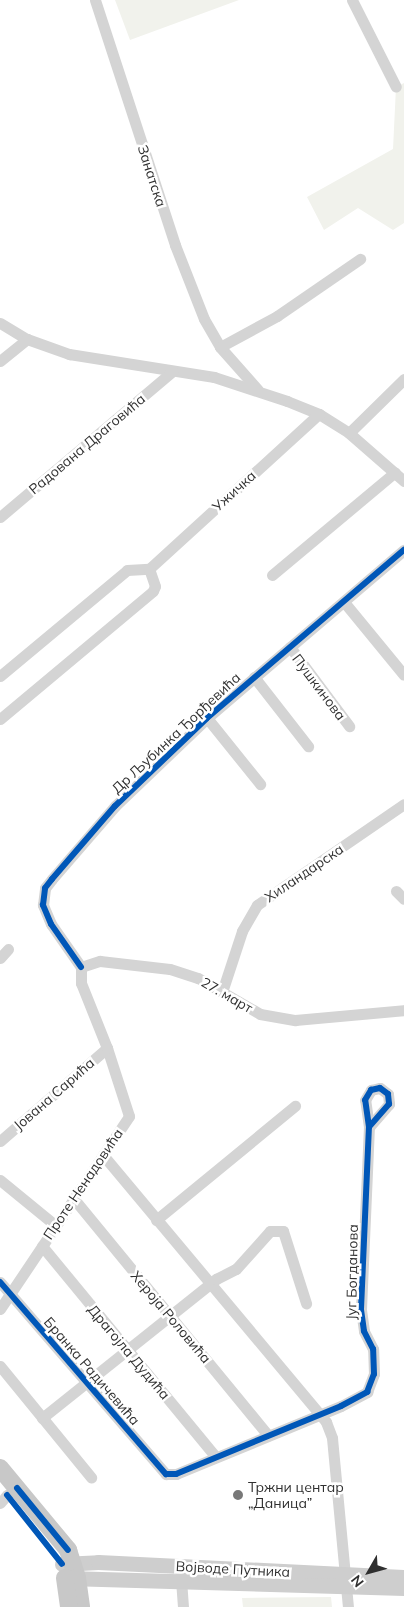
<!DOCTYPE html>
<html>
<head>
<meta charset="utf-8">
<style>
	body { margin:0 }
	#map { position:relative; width:404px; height:1607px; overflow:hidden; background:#fff; font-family:Mulish,sans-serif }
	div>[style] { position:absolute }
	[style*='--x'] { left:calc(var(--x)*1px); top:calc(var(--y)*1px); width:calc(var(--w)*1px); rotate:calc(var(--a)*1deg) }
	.green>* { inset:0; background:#f1f2ec }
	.minor>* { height:11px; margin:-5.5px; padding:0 5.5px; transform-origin:5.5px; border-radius:5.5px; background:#d4d4d4 }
	.secondary>* { height:15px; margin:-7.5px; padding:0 7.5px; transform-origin:7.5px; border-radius:7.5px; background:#cecece }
	.primary>* { height:18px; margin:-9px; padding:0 9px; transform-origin:9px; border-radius:9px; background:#c8c8c8 }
	.cycleway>* { height:6px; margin:-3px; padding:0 3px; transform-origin:3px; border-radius:3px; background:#0057b8 }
	.dots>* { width:14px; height:14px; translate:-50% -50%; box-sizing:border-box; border:2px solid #fff; border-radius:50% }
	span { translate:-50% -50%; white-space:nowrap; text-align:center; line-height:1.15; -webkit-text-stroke:5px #fff; paint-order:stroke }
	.street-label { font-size:14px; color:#303030 }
	.poi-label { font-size:14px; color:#303030 }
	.left { translate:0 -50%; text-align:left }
	.north { position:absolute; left:344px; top:1547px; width:50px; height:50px; -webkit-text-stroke:4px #fff; paint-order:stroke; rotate:232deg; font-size:14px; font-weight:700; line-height:20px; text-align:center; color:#303030 }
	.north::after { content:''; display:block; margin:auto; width:18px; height:22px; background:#303030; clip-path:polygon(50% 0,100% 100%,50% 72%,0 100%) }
</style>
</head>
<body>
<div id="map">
	<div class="green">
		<i style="clip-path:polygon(115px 0,239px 0,130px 40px)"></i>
		<i style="clip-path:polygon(404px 83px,404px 223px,393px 230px,358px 208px,324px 230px,307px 197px,393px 149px,396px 87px)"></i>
		<i style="clip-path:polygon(331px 1597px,332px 1607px,243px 1607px,242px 1598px)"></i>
	</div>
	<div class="minor">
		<i style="--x:95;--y:0;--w:258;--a:71.9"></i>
		<i style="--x:175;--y:245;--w:79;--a:68.6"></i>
		<i style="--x:204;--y:319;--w:32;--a:60"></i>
		<i style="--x:220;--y:347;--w:57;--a:48.5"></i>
		<i style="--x:352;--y:0;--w:97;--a:63.2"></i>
		<i style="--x:0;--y:323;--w:31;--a:31"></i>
		<i style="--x:27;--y:339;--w:45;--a:19.7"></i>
		<i style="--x:69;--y:354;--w:147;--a:9"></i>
		<i style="--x:214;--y:377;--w:77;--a:18.2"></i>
		<i style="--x:287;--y:401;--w:35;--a:22"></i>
		<i style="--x:319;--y:414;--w:36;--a:32"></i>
		<i style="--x:349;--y:433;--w:73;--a:41.1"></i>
		<i style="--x:220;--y:347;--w:65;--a:-28.5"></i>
		<i style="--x:277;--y:316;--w:101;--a:-34.5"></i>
		<i style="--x:0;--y:361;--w:35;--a:-39"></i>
		<i style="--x:349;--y:433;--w:77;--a:-44.5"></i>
		<i style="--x:0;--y:517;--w:226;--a:-40.2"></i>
		<i style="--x:272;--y:575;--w:160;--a:-39.9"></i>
		<i style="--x:344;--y:602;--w:94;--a:50.6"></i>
		<i style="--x:290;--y:647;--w:99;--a:53.2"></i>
		<i style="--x:0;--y:676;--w:165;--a:-39.8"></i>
		<i style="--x:127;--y:570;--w:22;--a:-3"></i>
		<i style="--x:149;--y:569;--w:230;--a:-42.4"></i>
		<i style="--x:254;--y:677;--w:88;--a:52"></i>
		<i style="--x:207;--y:718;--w:85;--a:51.2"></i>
		<i style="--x:0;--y:719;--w:199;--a:-39.9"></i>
		<i style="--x:153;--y:591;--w:5;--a:-68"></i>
		<i style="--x:155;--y:586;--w:18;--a:-109"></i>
		<i style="--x:396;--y:891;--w:11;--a:45"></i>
		<i style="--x:0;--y:958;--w:12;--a:-48"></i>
		<i style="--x:81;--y:967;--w:52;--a:-124.9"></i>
		<i style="--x:51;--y:924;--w:21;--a:-113"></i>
		<i style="--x:43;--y:905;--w:17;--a:-83"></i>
		<i style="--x:45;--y:888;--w:11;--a:-52"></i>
		<i style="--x:52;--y:879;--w:96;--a:-49.2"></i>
		<i style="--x:115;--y:806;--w:127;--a:-43.7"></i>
		<i style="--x:207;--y:718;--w:259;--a:-40.5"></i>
		<i style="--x:81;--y:967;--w:20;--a:-18"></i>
		<i style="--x:100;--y:961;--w:70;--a:6.5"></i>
		<i style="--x:170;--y:969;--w:29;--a:18"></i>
		<i style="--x:198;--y:978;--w:72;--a:30.1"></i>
		<i style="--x:260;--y:1014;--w:36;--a:10"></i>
		<i style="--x:295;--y:1020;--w:109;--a:-5.2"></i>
		<i style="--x:222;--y:992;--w:64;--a:-71.8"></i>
		<i style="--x:242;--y:931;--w:30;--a:-60"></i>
		<i style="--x:257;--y:905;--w:178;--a:-34.5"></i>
		<i style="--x:0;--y:1141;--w:142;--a:-41"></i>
		<i style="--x:103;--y:1155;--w:348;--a:50.1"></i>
		<i style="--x:326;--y:1422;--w:17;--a:69"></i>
		<i style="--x:332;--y:1438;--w:170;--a:84.6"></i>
		<i style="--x:0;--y:1180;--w:71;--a:39.3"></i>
		<i style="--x:74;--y:1199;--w:306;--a:50.6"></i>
		<i style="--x:156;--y:1220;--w:180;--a:-39.4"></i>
		<i style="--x:42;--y:1246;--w:273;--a:50.5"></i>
		<i style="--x:0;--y:1282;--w:254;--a:49.2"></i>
		<i style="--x:166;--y:1474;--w:10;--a:0"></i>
		<i style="--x:176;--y:1474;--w:178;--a:-22.4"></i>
		<i style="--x:341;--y:1406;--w:30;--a:-28"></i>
		<i style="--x:367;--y:1392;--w:19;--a:-69"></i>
		<i style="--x:374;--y:1374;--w:25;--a:-92"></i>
		<i style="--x:373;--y:1349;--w:20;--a:-117"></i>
		<i style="--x:364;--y:1331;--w:22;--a:-98"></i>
		<i style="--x:361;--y:1309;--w:182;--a:-87.5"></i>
		<i style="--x:369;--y:1127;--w:27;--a:-98"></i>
		<i style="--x:365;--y:1100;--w:12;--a:-59"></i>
		<i style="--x:371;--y:1090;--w:9;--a:-13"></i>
		<i style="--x:380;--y:1088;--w:10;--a:37"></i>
		<i style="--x:388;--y:1094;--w:10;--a:84"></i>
		<i style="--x:389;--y:1104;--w:30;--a:131"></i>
		<i style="--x:0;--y:1309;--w:232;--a:-56.2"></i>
		<i style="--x:129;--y:1116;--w:71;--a:-107.9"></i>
		<i style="--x:107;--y:1048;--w:70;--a:-111.8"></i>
		<i style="--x:81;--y:983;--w:16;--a:-90"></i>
		<i style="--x:0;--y:1366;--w:144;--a:50.7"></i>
		<i style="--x:42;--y:1418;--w:223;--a:-38.6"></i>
		<i style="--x:216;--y:1279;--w:22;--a:-27"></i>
		<i style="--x:236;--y:1269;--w:51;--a:-48.2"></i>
		<i style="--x:270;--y:1231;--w:13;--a:0"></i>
		<i style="--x:283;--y:1231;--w:76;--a:72.3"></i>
		<i style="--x:0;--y:1503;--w:11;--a:-49"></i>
		<i style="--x:180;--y:1566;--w:41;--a:85.8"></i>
	</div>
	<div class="secondary">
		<i style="--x:62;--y:1564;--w:36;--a:-3"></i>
		<i style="--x:98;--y:1562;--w:306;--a:2.8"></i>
		<i style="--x:67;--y:1578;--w:337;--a:1.7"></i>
	</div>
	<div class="primary">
		<i style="--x:0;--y:1468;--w:107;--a:50.3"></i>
		<i style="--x:68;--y:1550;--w:29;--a:72"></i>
		<i style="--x:77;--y:1578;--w:29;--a:82"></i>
		<i style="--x:65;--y:1578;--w:29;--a:82"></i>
	</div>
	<div class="cycleway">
		<i style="--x:81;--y:967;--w:52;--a:-124.9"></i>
		<i style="--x:51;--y:924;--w:21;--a:-113"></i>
		<i style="--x:43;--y:905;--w:17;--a:-83"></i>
		<i style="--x:45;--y:888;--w:11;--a:-52"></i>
		<i style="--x:52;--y:879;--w:96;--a:-49.2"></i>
		<i style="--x:115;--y:806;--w:127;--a:-43.7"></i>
		<i style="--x:207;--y:718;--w:259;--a:-40.5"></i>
		<i style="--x:0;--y:1282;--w:254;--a:49.2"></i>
		<i style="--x:166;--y:1474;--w:10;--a:0"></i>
		<i style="--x:176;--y:1474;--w:178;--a:-22.4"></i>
		<i style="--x:341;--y:1406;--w:30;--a:-28"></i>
		<i style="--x:367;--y:1392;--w:19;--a:-69"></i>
		<i style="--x:374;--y:1374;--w:25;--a:-92"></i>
		<i style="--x:373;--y:1349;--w:20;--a:-117"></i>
		<i style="--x:364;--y:1331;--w:22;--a:-98"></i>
		<i style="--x:361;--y:1309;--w:182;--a:-87.5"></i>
		<i style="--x:369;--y:1127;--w:27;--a:-98"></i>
		<i style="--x:365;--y:1100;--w:12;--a:-59"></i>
		<i style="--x:371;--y:1090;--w:9;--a:-13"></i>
		<i style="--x:380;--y:1088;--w:10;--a:37"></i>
		<i style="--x:388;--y:1094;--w:10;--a:84"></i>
		<i style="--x:389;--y:1104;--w:30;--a:131"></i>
		<i style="--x:17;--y:1488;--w:80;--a:50.6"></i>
		<i style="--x:7;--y:1495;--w:88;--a:51.4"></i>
	</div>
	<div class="dots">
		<i style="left:238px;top:1495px;background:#787878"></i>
	</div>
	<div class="street-label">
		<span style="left:152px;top:176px;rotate:72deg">Занатска</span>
		<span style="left:87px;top:444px;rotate:-40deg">Радована Драговића</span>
		<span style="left:234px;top:491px;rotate:-42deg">Ужичка</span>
		<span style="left:319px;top:687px;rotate:53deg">Пушкинова</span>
		<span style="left:176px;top:733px;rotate:-43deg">Др Љубинка Ђорђевића</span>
		<span style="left:304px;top:873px;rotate:-34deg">Хиландарска</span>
		<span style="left:227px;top:995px;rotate:30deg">27. март</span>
		<span style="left:54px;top:1094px;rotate:-41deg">Јована Сарића</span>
		<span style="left:83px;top:1184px;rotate:-56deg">Проте Ненадовића</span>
		<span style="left:352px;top:1272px;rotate:-89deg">Југ Богданова</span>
		<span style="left:171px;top:1317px;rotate:50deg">Хероја Роловића</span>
		<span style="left:129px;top:1352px;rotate:50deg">Драгојла Дудића</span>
		<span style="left:92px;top:1371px;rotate:49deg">Бранка Радичевића</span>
		<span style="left:233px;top:1569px;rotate:3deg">Војводе Путника</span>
	</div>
	<div class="poi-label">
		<span class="left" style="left:248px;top:1495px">Тржни центар<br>„Даница”</span>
	</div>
	<div class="north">N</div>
</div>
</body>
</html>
